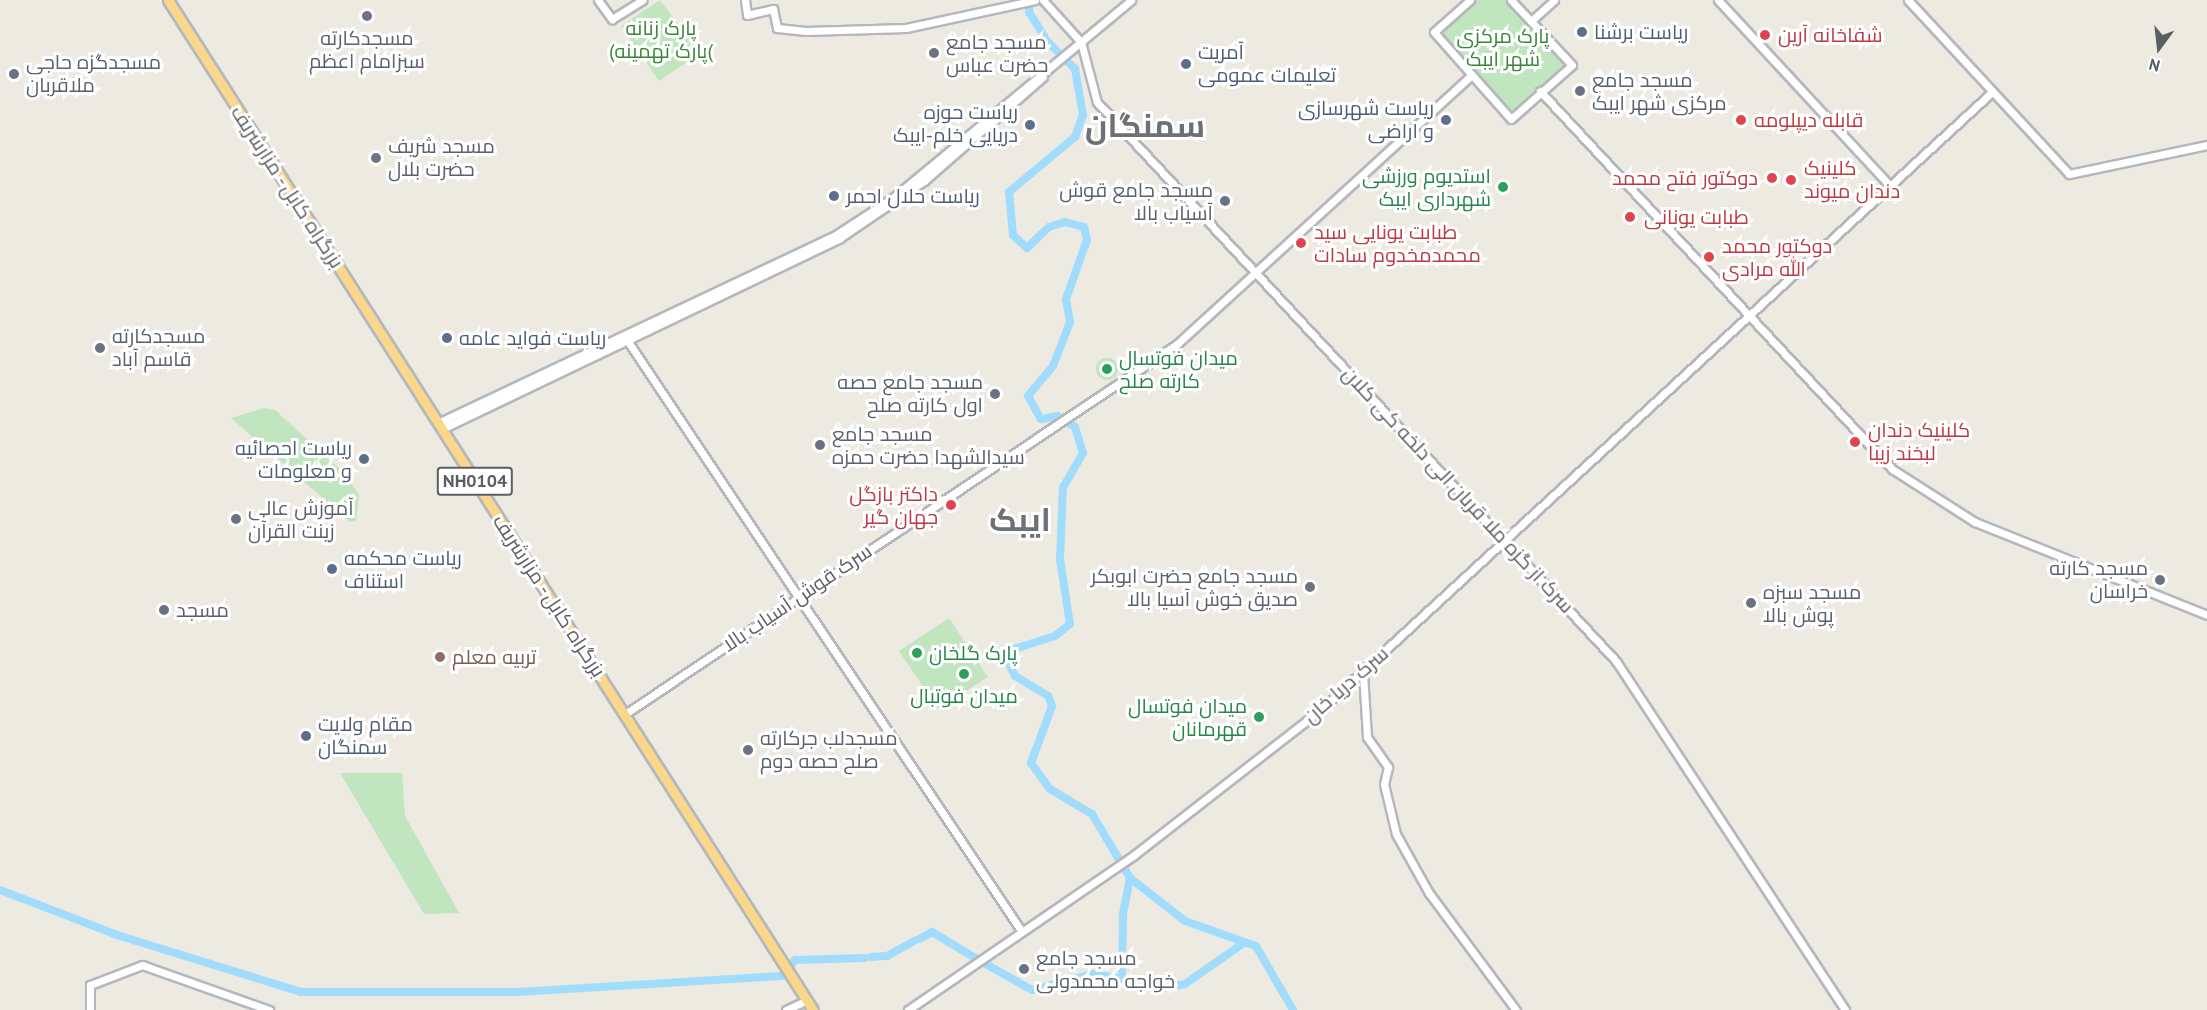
<!DOCTYPE html>
<html>
<head>
<meta charset="utf-8">
<style>
	body { margin:0 }
	#map { position:relative; width:2207px; height:1010px; overflow:hidden; background:#edeae2; font-family:"PT Sans",Cairo,sans-serif }
	div>[style] { position:absolute }
	[style*='--x'] { left:calc(var(--x)*1px); top:calc(var(--y)*1px); width:calc(var(--w)*1px); rotate:calc(var(--a)*1deg) }
	.green>* { inset:0; background:#c1e5bf }
	.round { border-radius:50% }
	.river>* { height:8px; margin:-4px; padding:0 4px; transform-origin:4px; border-radius:4px; background:#a2dcfd }
	.roads { filter:drop-shadow(2px 0 #b4b8bd) drop-shadow(-2px 0 #b4b8bd) drop-shadow(0 2px #b4b8bd) drop-shadow(0 -2px #b4b8bd) }
	.secondary>* { height:7px; margin:-3.5px; padding:0 3.5px; transform-origin:3.5px; border-radius:3.5px; background:#fff }
	.highway>* { height:9px; margin:-4.5px; padding:0 4.5px; transform-origin:4.5px; border-radius:4.5px; background:#fbd78c }
	.dots>* { width:16px; height:16px; translate:-50% -50%; box-sizing:border-box; border:3px solid #fff; border-radius:50% }
	span { translate:-50% -50%; white-space:nowrap; text-align:center; line-height:1.15; -webkit-text-stroke:6px #fff; paint-order:stroke }
	.shield-label span { padding:2px 4px; background:#fff; border:2px solid; border-radius:4px; -webkit-text-stroke-width:0 }
	.shield-label { font-size:18px; color:#5b5f63; font-weight:700 }
	.park-label { font-size:20px; color:#388637 }
	.service-label { font-size:20px; color:#4e5e75 }
	.left { translate:0 -50%; text-align:left }
	.right { translate:-100% -50%; text-align:right }
	.health-label { font-size:20px; color:#be3a42 }
	.worship-label { font-size:20px; color:#5b616d }
	.leisure-label { font-size:20px; color:#27864d }
	.street-label { font-size:20px; color:#5b5f63 }
	.education-label { font-size:20px; color:#785e54 }
	.town-label { font-size:32px; color:#6c7175; font-weight:700 }
	.north { position:absolute; left:2129px; top:18px; width:60px; height:60px; -webkit-text-stroke:4px #fff; paint-order:stroke; rotate:195deg; font-size:16px; font-weight:700; line-height:24px; text-align:center; color:#5b5f63 }
	.north::after { content:''; display:block; margin:auto; width:21px; height:27px; background:#5b5f63; clip-path:polygon(50% 0,100% 100%,50% 72%,0 100%) }
</style>
</head>
<body>
<div id="map">
	<div class="green">
		<i style="clip-path:polygon(660px 0,700px 53px,659px 81px,621px 26px)"></i>
		<i style="clip-path:polygon(1472px 0,1510px 0,1568px 63px,1512px 114px,1438px 32px)"></i>
		<i class="round" style="left:1096px;top:358px;width:22px;height:22px"></i>
		<i style="clip-path:polygon(264px 408px,275px 410px,344px 473px,359px 495px,356px 520px,350px 522px,231px 418px)"></i>
		<i style="clip-path:polygon(949px 618px,988px 677px,938px 709px,899px 651px)"></i>
		<i style="clip-path:polygon(340px 773px,402px 773px,405px 816px,459px 913px,424px 914px)"></i>
	</div>
	<div class="river">
		<i style="--x:1030;--y:0;--w:12;--a:95"></i>
		<i style="--x:1029;--y:12;--w:34;--a:58"></i>
		<i style="--x:1047;--y:41;--w:40;--a:45"></i>
		<i style="--x:1075;--y:69;--w:47;--a:80.1"></i>
		<i style="--x:1083;--y:115;--w:23;--a:110"></i>
		<i style="--x:1075;--y:137;--w:86;--a:140.2"></i>
		<i style="--x:1009;--y:192;--w:43;--a:84.7"></i>
		<i style="--x:1013;--y:235;--w:19;--a:43"></i>
		<i style="--x:1027;--y:248;--w:30;--a:-44"></i>
		<i style="--x:1049;--y:227;--w:17;--a:-17"></i>
		<i style="--x:1065;--y:222;--w:20;--a:15"></i>
		<i style="--x:1084;--y:227;--w:13;--a:77"></i>
		<i style="--x:1087;--y:240;--w:63;--a:109.6"></i>
		<i style="--x:1066;--y:299;--w:23;--a:80"></i>
		<i style="--x:1070;--y:322;--w:47;--a:111.1"></i>
		<i style="--x:1053;--y:366;--w:39;--a:130"></i>
		<i style="--x:1028;--y:396;--w:26;--a:61"></i>
		<i style="--x:1041;--y:419;--w:17;--a:-10"></i>
		<i style="--x:1058;--y:416;--w:20;--a:33"></i>
		<i style="--x:1075;--y:427;--w:27;--a:73"></i>
		<i style="--x:1083;--y:453;--w:39;--a:120"></i>
		<i style="--x:1063;--y:487;--w:72;--a:92.4"></i>
		<i style="--x:1060;--y:559;--w:66;--a:81.3"></i>
		<i style="--x:1070;--y:624;--w:19;--a:141"></i>
		<i style="--x:1055;--y:636;--w:49;--a:162.3"></i>
		<i style="--x:1008;--y:651;--w:7;--a:106"></i>
		<i style="--x:1006;--y:658;--w:20;--a:63"></i>
		<i style="--x:1015;--y:676;--w:39;--a:31"></i>
		<i style="--x:1048;--y:696;--w:11;--a:68"></i>
		<i style="--x:1052;--y:706;--w:61;--a:110.2"></i>
		<i style="--x:1031;--y:763;--w:32;--a:54"></i>
		<i style="--x:1050;--y:789;--w:49;--a:30.8"></i>
		<i style="--x:1092;--y:814;--w:74;--a:59.3"></i>
		<i style="--x:1130;--y:878;--w:70;--a:38"></i>
		<i style="--x:1185;--y:921;--w:75;--a:19.4"></i>
		<i style="--x:1256;--y:946;--w:74;--a:60"></i>
		<i style="--x:1130;--y:878;--w:38;--a:101"></i>
		<i style="--x:1123;--y:915;--w:64;--a:90.9"></i>
		<i style="--x:1122;--y:979;--w:42;--a:12.4"></i>
		<i style="--x:1163;--y:988;--w:22;--a:-10"></i>
		<i style="--x:1185;--y:984;--w:73;--a:-35"></i>
		<i style="--x:0;--y:890;--w:125;--a:21"></i>
		<i style="--x:117;--y:935;--w:193;--a:17.2"></i>
		<i style="--x:301;--y:992;--w:217;--a:0"></i>
		<i style="--x:518;--y:992;--w:264;--a:-3.5"></i>
		<i style="--x:782;--y:976;--w:21;--a:-51"></i>
		<i style="--x:795;--y:960;--w:70;--a:-1.6"></i>
		<i style="--x:919;--y:939;--w:15;--a:-28"></i>
		<i style="--x:932;--y:932;--w:52;--a:31"></i>
		<i style="--x:871;--y:957;--w:16;--a:-4"></i>
		<i style="--x:887;--y:956;--w:31;--a:-29"></i>
		<i style="--x:984;--y:963;--w:55;--a:29.4"></i>
		<i style="--x:1032;--y:990;--w:64;--a:-14.5"></i>
		<i style="--x:1094;--y:974;--w:28;--a:10"></i>
	</div>
	<div class="roads">
		<div class="secondary">
			<i style="--x:598;--y:0;--w:24;--a:54"></i>
			<i style="--x:612;--y:19;--w:36;--a:-32"></i>
			<i style="--x:745;--y:0;--w:15;--a:82"></i>
			<i style="--x:747;--y:15;--w:27;--a:-13"></i>
			<i style="--x:773;--y:9;--w:19;--a:78"></i>
			<i style="--x:777;--y:28;--w:29;--a:6"></i>
			<i style="--x:806;--y:31;--w:100;--a:-1.7"></i>
			<i style="--x:906;--y:28;--w:132;--a:-12.2"></i>
			<i style="--x:1043;--y:0;--w:57;--a:47.9"></i>
			<i style="--x:1081;--y:42;--w:62;--a:75.1"></i>
			<i style="--x:1097;--y:102;--w:763;--a:47.13"></i>
			<i style="--x:1616;--y:661;--w:417;--a:56.7"></i>
			<i style="--x:1470;--y:0;--w:48;--a:138.4"></i>
			<i style="--x:1434;--y:32;--w:116;--a:48.5"></i>
			<i style="--x:1511;--y:119;--w:81;--a:-41.5"></i>
			<i style="--x:1572;--y:65;--w:89;--a:-133.2"></i>
			<i style="--x:1718;--y:0;--w:253;--a:47.2"></i>
			<i style="--x:1908;--y:0;--w:237;--a:47.2"></i>
			<i style="--x:2069;--y:174;--w:141;--a:-11.9"></i>
			<i style="--x:1531;--y:21;--w:31;--a:-42"></i>
			<i style="--x:1540;--y:91;--w:517;--a:47.04"></i>
			<i style="--x:1892;--y:469;--w:98;--a:32.6"></i>
			<i style="--x:1975;--y:522;--w:250;--a:21.8"></i>
			<i style="--x:625;--y:337;--w:715;--a:56.29"></i>
			<i style="--x:440;--y:422;--w:439;--a:-25.3"></i>
			<i style="--x:837;--y:234;--w:68;--a:-33"></i>
			<i style="--x:894;--y:197;--w:308;--a:-39.7"></i>
			<i style="--x:444;--y:428;--w:439;--a:-25.6"></i>
			<i style="--x:840;--y:238;--w:102;--a:-34.2"></i>
			<i style="--x:924;--y:181;--w:158;--a:-41.2"></i>
			<i style="--x:1363;--y:673;--w:64;--a:86.4"></i>
			<i style="--x:1367;--y:737;--w:37;--a:55"></i>
			<i style="--x:1388;--y:767;--w:17;--a:103"></i>
			<i style="--x:1384;--y:784;--w:51;--a:76.5"></i>
			<i style="--x:1396;--y:834;--w:68;--a:60.8"></i>
			<i style="--x:1429;--y:893;--w:146;--a:53.4"></i>
			<i style="--x:625;--y:714;--w:665;--a:-33.83"></i>
			<i style="--x:1177;--y:344;--w:399;--a:-42.4"></i>
			<i style="--x:90;--y:1010;--w:25;--a:-90"></i>
			<i style="--x:90;--y:985;--w:56;--a:-21"></i>
			<i style="--x:142;--y:965;--w:135;--a:19.5"></i>
			<i style="--x:786;--y:1010;--w:23;--a:-25"></i>
			<i style="--x:908;--y:1010;--w:274;--a:-34.4"></i>
			<i style="--x:1134;--y:855;--w:233;--a:-37.9"></i>
			<i style="--x:1318;--y:712;--w:916;--a:-42.61"></i>
		</div>
		<div class="highway">
			<i style="--x:168;--y:0;--w:1198;--a:57.44"></i>
		</div>
	</div>
	<div class="dots">
		<i style="left:367px;top:16px;background:#6b7280"></i>
		<i style="left:1582px;top:32px;background:#5c6f8a"></i>
		<i style="left:1765px;top:35px;background:#e0444e"></i>
		<i style="left:934px;top:53px;background:#6b7280"></i>
		<i style="left:1186px;top:64px;background:#5c6f8a"></i>
		<i style="left:14px;top:74px;background:#6b7280"></i>
		<i style="left:1580px;top:91px;background:#6b7280"></i>
		<i style="left:1446px;top:120px;background:#5c6f8a"></i>
		<i style="left:1741px;top:120px;background:#e0444e"></i>
		<i style="left:1030px;top:125px;background:#5c6f8a"></i>
		<i style="left:376px;top:158px;background:#6b7280"></i>
		<i style="left:1772px;top:178px;background:#e0444e"></i>
		<i style="left:1791px;top:180px;background:#e0444e"></i>
		<i style="left:1503px;top:187px;background:#2e9e5b"></i>
		<i style="left:834px;top:196px;background:#5c6f8a"></i>
		<i style="left:1225px;top:201px;background:#6b7280"></i>
		<i style="left:1630px;top:217px;background:#e0444e"></i>
		<i style="left:1301px;top:243px;background:#e0444e"></i>
		<i style="left:1709px;top:257px;background:#e0444e"></i>
		<i style="left:447px;top:338px;background:#5c6f8a"></i>
		<i style="left:100px;top:348px;background:#6b7280"></i>
		<i style="left:1107px;top:369px;background:#2e9e5b"></i>
		<i style="left:995px;top:394px;background:#6b7280"></i>
		<i style="left:1855px;top:442px;background:#e0444e"></i>
		<i style="left:820px;top:445px;background:#6b7280"></i>
		<i style="left:364px;top:459px;background:#5c6f8a"></i>
		<i style="left:951px;top:505px;background:#e0444e"></i>
		<i style="left:236px;top:519px;background:#6b7280"></i>
		<i style="left:332px;top:569px;background:#5c6f8a"></i>
		<i style="left:2160px;top:580px;background:#6b7280"></i>
		<i style="left:1310px;top:587px;background:#6b7280"></i>
		<i style="left:1751px;top:603px;background:#6b7280"></i>
		<i style="left:164px;top:610px;background:#6b7280"></i>
		<i style="left:917px;top:653px;background:#2e9e5b"></i>
		<i style="left:440px;top:657px;background:#8d6e63"></i>
		<i style="left:964px;top:674px;background:#2e9e5b"></i>
		<i style="left:1259px;top:717px;background:#2e9e5b"></i>
		<i style="left:306px;top:736px;background:#5c6f8a"></i>
		<i style="left:748px;top:750px;background:#6b7280"></i>
		<i style="left:1024px;top:969px;background:#6b7280"></i>
	</div>
	<div class="shield-label">
		<span style="left:475px;top:481px">NH0104</span>
	</div>
	<div class="park-label">
		<span style="left:661px;top:40px">پارک زنانه<br>(پارک تهمینه(</span>
		<span style="left:1503px;top:48px">پارک مرکزی<br>شهر ایبک</span>
	</div>
	<div class="service-label">
		<span class="left" style="left:1594px;top:32px">ریاست برشنا</span>
		<span class="left" style="left:1198px;top:64px">آمریت<br>تعلیمات عمومی</span>
		<span class="right" style="left:1434px;top:120px">ریاست شهرسازی<br>و اراضی</span>
		<span class="right" style="left:1018px;top:124px">ریاست حوزه<br>دریایی خلم-ایبک</span>
		<span class="left" style="left:846px;top:196px">ریاست حلال احمر</span>
		<span class="left" style="left:459px;top:338px">ریاست فواید عامه</span>
		<span class="right" style="left:352px;top:460px">ریاست احصائیه<br>و معلومات</span>
		<span class="left" style="left:344px;top:570px">ریاست محکمه<br>استناف</span>
		<span class="left" style="left:318px;top:736px">مقام ولایت<br>سمنگان</span>
	</div>
	<div class="health-label">
		<span class="left" style="left:1778px;top:35px">شفاخانه آرین</span>
		<span class="left" style="left:1754px;top:120px">قابله دیپلومه</span>
		<span class="left" style="left:1804px;top:180px">کلینیک<br>دندان میوند</span>
		<span class="right" style="left:1758px;top:178px">دوکتور فتح محمد</span>
		<span class="left" style="left:1644px;top:217px">طبابت یونانی</span>
		<span class="left" style="left:1314px;top:244px">طبابت یونایی سید<br>محمدمخدوم سادات</span>
		<span class="left" style="left:1722px;top:258px">دوکتور محمد<br>الله مرادی</span>
		<span class="left" style="left:1868px;top:442px">کلینیک دندان<br>لبخند زیبا</span>
		<span class="right" style="left:938px;top:506px">داکتر بازگل<br>جهان گیر</span>
	</div>
	<div class="worship-label">
		<span style="left:367px;top:50px">مسجدکارته<br>سبزامام اعظم</span>
		<span class="left" style="left:946px;top:54px">مسجد جامع<br>حضرت عباس</span>
		<span class="left" style="left:26px;top:74px">مسجدگزه حاجی<br>ملاقربان</span>
		<span class="left" style="left:1592px;top:92px">مسجد جامع<br>مرکزی شهر ایبک</span>
		<span class="left" style="left:388px;top:158px">مسجد شریف<br>حضرت بلال</span>
		<span class="right" style="left:1213px;top:202px">مسجد جامع قوش<br>آسیاب بالا</span>
		<span class="left" style="left:112px;top:348px">مسجدکارته<br>قاسم آباد</span>
		<span class="right" style="left:983px;top:394px">مسجد جامع حصه<br>اول کارته صلح</span>
		<span class="left" style="left:832px;top:446px">مسجد جامع<br>سیدالشهدا حضرت حمزه</span>
		<span class="left" style="left:248px;top:520px">آموزش عالی<br>زینت القرآن</span>
		<span class="right" style="left:2148px;top:580px">مسجد کارته<br>خراسان</span>
		<span class="right" style="left:1298px;top:588px">مسجد جامع حضرت ابوبکر<br>صدیق خوش آسیا بالا</span>
		<span class="left" style="left:1763px;top:604px">مسجد سبزه<br>پوش بالا</span>
		<span class="left" style="left:176px;top:610px">مسجد</span>
		<span class="left" style="left:760px;top:750px">مسجدلب جرکارته<br>صلح حصه دوم</span>
		<span class="left" style="left:1036px;top:970px">مسجد جامع<br>خواجه محمدولی</span>
	</div>
	<div class="leisure-label">
		<span class="right" style="left:1491px;top:188px">استدیوم ورزشی<br>شهرداری ایبک</span>
		<span class="left" style="left:1119px;top:370px">میدان فوتسال<br>کارته صلح</span>
		<span class="left" style="left:929px;top:653px">پارک گلخان</span>
		<span style="left:964px;top:696px">میدان فوتبال</span>
		<span class="right" style="left:1247px;top:718px">میدان فوتسال<br>قهرمانان</span>
	</div>
	<div class="street-label">
		<span style="left:287px;top:187px;rotate:57deg">بزرگراه کابل - مزارشریف</span>
		<span style="left:1458px;top:490px;rotate:47deg">سرک از گزه ملا قربان الی دلخه کی کلان</span>
		<span style="left:549px;top:596px;rotate:57deg">بزرگراه کابل - مزارشریف</span>
		<span style="left:797px;top:598px;rotate:-34deg">سرک قوش آسیاب بالا</span>
		<span style="left:1346px;top:685px;rotate:-41deg">سرک دریا خان</span>
	</div>
	<div class="education-label">
		<span class="left" style="left:452px;top:657px">تربیه معلم</span>
	</div>
	<div class="town-label">
		<span style="left:1145px;top:125px">سمنگان</span>
		<span style="left:1020px;top:519px">ایبک</span>
	</div>
	<div class="north">N</div>
</div>
</body>
</html>
